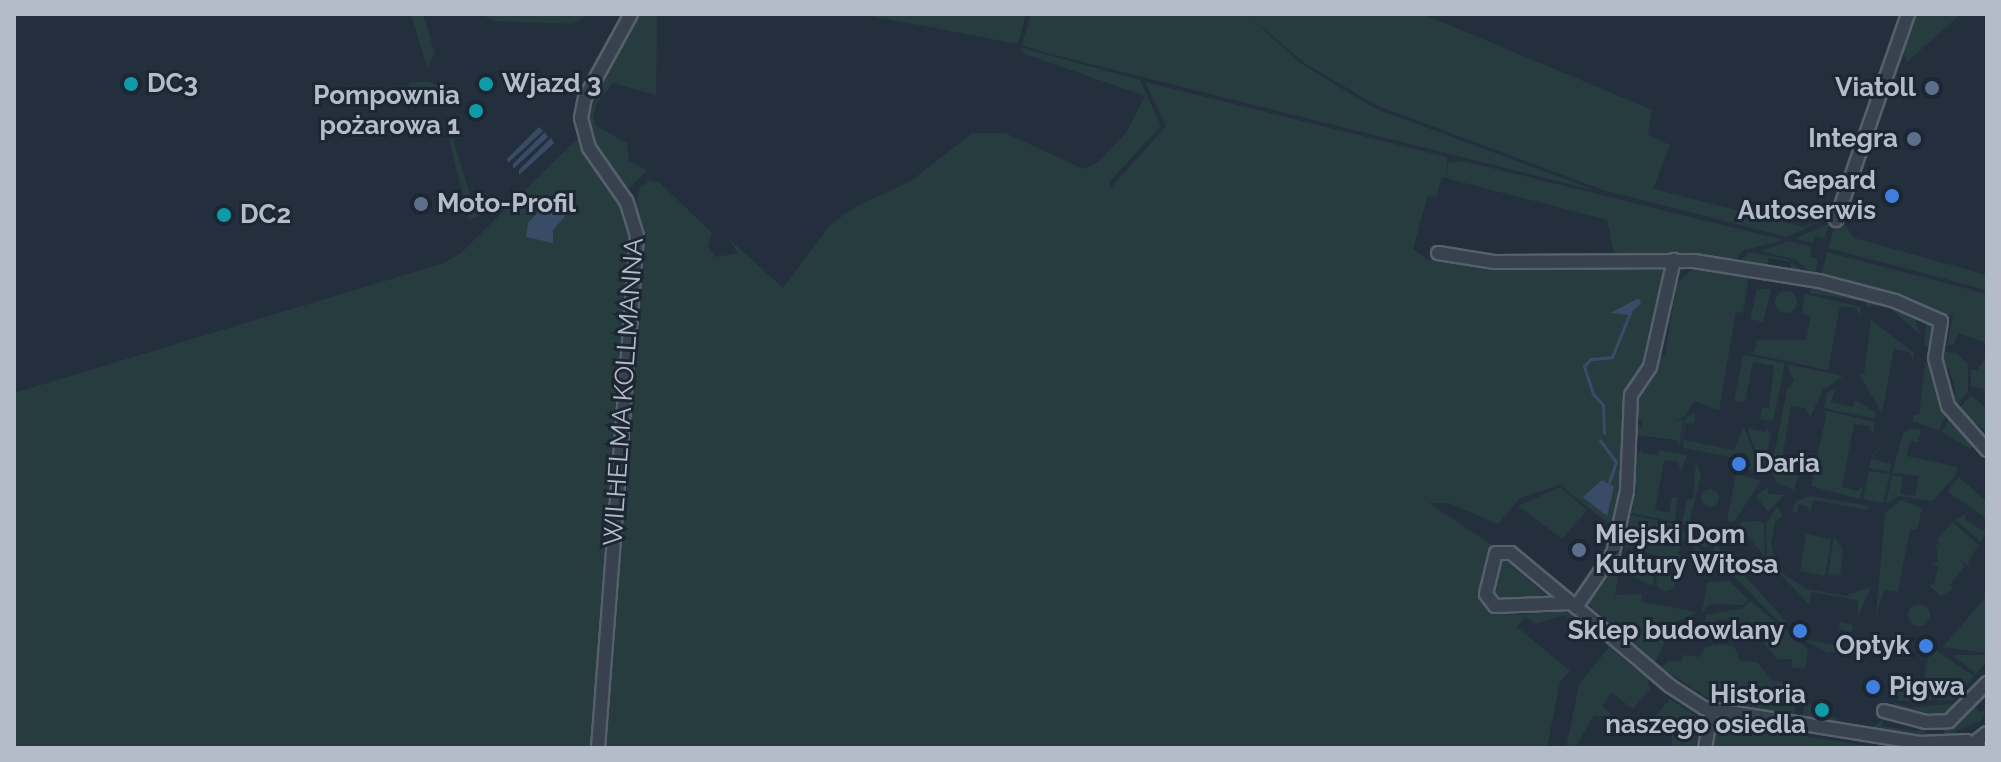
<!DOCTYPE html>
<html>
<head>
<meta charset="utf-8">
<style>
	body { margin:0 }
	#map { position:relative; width:2001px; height:762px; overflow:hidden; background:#242f3e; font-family:Raleway,sans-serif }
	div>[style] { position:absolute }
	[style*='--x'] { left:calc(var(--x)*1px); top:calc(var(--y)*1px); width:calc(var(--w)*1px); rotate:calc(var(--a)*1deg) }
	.green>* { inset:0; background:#263c3f }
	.round { border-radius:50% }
	.water>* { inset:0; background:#394c67 }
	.stream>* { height:3px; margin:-1.5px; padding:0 1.5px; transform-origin:1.5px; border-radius:1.5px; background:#394c67 }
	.roads { filter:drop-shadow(2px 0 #565f6c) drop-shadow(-2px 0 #565f6c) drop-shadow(0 2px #565f6c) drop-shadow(0 -2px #565f6c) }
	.minor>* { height:12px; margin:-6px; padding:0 6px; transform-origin:6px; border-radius:6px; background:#38414e }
	.dots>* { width:22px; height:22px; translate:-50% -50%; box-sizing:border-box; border:4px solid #1d2633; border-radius:50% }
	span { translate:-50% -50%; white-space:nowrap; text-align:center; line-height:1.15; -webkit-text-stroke:6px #1d2633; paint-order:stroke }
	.poi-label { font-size:26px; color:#b4bcc9; font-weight:700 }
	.left { translate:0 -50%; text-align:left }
	.right { translate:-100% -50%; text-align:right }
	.street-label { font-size:26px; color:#b4bcc9 }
	.frame { position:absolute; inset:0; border:16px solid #b4bcc9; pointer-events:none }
</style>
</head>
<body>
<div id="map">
	<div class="green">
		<i style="clip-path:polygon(411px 14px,423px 14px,435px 54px,427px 67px)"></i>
		<i style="clip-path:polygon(481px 14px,589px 14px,573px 24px,494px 21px)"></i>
		<i style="clip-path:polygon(637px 14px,657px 14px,656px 95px,613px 83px,597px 103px,593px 117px,596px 126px,627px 143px,629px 161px,647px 170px,627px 190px,599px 155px,588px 115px)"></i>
		<i style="clip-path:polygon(861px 14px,1026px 14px,1018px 44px)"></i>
		<i style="clip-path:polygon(1031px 14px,1423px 14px,1652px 110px,1648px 135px,1670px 145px,1653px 189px,1804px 227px,1829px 217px,1787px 237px,1603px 190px,1376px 105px,1306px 64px,1248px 16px,1303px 65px,1374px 108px,1597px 191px,1047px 53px,1022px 45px)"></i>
		<i style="clip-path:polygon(1915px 14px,1961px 14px,1907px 62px,1903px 51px)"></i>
		<i style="clip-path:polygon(1019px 47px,1140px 80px,1161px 126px,1110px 181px,1110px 189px,1166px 126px,1145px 82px,1447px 157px,1447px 177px,1448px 163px,1463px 161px,1783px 240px,1742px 251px,1734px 263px,1615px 257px,1607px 220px,1442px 177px,1436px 197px,1428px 195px,1413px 249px,1428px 260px,1438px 256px,1667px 266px,1647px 365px,1635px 375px,1626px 397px,1626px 470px,1614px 528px,1560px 485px,1520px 498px,1498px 524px,1449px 503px,1429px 503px,1492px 545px,1481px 589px,1485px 606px,1509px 615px,1565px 611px,1595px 635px,1596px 640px,1565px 615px,1536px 624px,1526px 617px,1517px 627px,1570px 671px,1560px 682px,1547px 748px,602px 748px,642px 249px,635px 205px,640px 188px,650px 180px,661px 184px,712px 233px,708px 247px,716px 257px,738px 253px,727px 237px,783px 288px,830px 225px,855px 207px,911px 181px,972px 133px,1005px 133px,1083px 169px,1098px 162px,1126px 133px,1145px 96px,1025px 54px)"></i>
		<i style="clip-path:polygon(428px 81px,442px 88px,412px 97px,408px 83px)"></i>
		<i style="clip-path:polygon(453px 138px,474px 208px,481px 206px,479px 216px,469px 220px,449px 140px)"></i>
		<i style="clip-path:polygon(578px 138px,623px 209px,631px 236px,593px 748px,14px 748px,14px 393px,444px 263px,461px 253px)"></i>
		<i style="clip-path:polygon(1843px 222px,1854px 238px,1987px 275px,1987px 290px,1828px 248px,1835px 226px)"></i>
		<i style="clip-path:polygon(1829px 224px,1824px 238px,1815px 236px,1813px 243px,1794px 239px)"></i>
		<i style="clip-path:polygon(1788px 241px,1812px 247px,1810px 257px,1818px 259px,1815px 276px,1796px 260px,1761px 251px)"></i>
		<i style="clip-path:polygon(1749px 252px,1787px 259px,1808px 275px,1790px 272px,1791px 262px,1769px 258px,1766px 267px,1739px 262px)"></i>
		<i style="clip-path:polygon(1827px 252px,1987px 294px,1987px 343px,1958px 333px,1954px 345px,1947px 345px,1953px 316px,1821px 277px)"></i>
		<i style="clip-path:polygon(1697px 265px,1749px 275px,1743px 313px,1736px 312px,1719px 410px,1694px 401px,1686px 416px,1669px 423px,1683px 419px,1680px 447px,1676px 440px,1637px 435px,1636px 423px,1641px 427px,1642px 419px,1633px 420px,1633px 400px,1657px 354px,1665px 355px,1677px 283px)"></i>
		<i style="clip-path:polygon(1812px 284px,1862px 296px,1861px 301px,1810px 293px)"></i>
		<i style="clip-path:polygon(1757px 289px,1771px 289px,1763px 322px,1750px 319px)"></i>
		<i class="round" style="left:1775px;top:291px;width:22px;height:22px"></i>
		<i style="clip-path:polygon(1805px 294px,1861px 307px,1859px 316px,1856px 308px,1840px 306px,1828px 370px,1744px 352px,1754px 353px,1757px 340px,1806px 340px,1811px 316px,1802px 314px)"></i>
		<i style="clip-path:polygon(1865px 297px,1879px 301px,1933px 321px,1937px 330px,1931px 347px,1924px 345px,1926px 323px,1915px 320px,1921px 335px,1885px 304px,1866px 307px)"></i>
		<i style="clip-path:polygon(1871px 320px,1914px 353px,1913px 360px,1910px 352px,1894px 349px,1882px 413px,1859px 374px,1864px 374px)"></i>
		<i style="clip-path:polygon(1942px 351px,1956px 353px,1968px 364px,1968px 392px,1954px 408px,1950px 396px,1956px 393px,1949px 368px,1943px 369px)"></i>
		<i style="clip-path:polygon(1743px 355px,1785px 363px,1773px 421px,1760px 419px,1762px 408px,1769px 408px,1774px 366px,1753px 362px,1745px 402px,1734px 401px)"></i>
		<i style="clip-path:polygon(1987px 356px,1987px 402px,1983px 388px,1971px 387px,1971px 370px,1977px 370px)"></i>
		<i style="clip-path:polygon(1925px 363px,1933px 364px,1947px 413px,1939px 431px,1913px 421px,1914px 415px,1919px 415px)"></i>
		<i style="clip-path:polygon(1786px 364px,1843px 376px,1823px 390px,1810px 417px,1806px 408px,1791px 406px,1780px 470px,1800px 469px,1794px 490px,1776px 482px,1771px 470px,1787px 390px,1794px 381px)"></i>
		<i style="clip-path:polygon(1835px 389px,1831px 402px,1853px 407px,1855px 400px,1875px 412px,1876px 419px,1824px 408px,1827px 393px)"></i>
		<i style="clip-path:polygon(1971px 395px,1987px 409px,1987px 432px,1977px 423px,1969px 425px,1958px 409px)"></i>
		<i style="clip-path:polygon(1823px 410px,1875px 422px,1873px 435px,1869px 426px,1854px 424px,1842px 487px,1857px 491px,1863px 486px,1860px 499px,1811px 486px,1826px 416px)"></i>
		<i style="clip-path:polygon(1695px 412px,1694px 424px,1686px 423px,1683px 440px,1734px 450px,1744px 427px,1761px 472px,1748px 470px,1749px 461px,1684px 448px,1682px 439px,1685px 419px)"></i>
		<i style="clip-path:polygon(1949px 418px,1974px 444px,1970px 449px,1942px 432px)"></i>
		<i style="clip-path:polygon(1901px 421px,1871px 459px,1891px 464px,1890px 472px,1869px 468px,1872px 456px)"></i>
		<i style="clip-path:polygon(1767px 427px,1771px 435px,1763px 470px,1747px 428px,1766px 432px)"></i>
		<i style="clip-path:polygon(1910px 428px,1921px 430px,1918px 442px,1910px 441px,1907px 456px,1958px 467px,1955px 476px,1933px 501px,1899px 496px,1886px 504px,1892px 475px,1903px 477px,1900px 494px,1915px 496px,1919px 476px,1892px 473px,1903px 434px)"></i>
		<i style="clip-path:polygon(1642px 446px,1641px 452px,1658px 455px,1659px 450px,1687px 455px,1681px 472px,1678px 462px,1664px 460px,1655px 510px,1669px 513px,1672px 497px,1677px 498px,1675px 522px,1626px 512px,1632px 510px,1637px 485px,1632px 483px,1634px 464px)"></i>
		<i style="clip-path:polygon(1696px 462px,1701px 475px,1688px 528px,1682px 522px,1687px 499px,1693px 499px)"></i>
		<i style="clip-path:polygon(1869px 471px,1890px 474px,1883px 503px,1863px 499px)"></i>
		<i style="clip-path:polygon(1736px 473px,1761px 481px,1734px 522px,1727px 521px)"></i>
		<i style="clip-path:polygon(1959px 477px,1987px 502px,1987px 519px,1947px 491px)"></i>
		<i style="clip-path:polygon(1560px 487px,1587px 510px,1562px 539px,1518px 506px)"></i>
		<i style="clip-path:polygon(1768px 487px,1768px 494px,1784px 495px,1768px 512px,1756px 496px)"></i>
		<i class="round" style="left:1701px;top:489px;width:18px;height:18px"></i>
		<i style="clip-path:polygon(1811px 496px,1869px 506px,1868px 510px,1813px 500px,1810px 515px,1807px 506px,1799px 504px,1797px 512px,1792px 511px,1796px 501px)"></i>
		<i style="clip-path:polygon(1901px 500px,1922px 508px,1917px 530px,1910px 529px,1898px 592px,1884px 590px,1876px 616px,1885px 513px)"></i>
		<i style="clip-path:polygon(1777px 507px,1783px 515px,1775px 522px,1771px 543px,1776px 569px,1807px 589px,1846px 596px,1872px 586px,1858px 615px,1858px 600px,1812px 592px,1809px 604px,1767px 561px,1766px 524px)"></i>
		<i style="clip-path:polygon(1967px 513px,1965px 519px,1983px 531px,1987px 528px,1981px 542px,1955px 520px)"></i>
		<i style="clip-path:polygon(1626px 514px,1675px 524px,1675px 530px,1686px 532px,1678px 554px,1683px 556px,1681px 562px,1627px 547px,1625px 552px)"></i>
		<i style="clip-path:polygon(1759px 521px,1764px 524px,1765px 557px,1740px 527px,1741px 522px)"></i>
		<i style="clip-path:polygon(1953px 522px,1982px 548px,1978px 546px,1968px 562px,1971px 568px,1957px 558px,1965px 566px,1951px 583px,1952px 590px,1940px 596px,1928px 584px,1934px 585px,1938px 566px,1932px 564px,1938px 562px,1936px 543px,1941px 546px,1937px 539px)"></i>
		<i class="round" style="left:1697px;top:529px;width:18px;height:18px"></i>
		<i style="clip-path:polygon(1806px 534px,1831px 539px,1825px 576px,1800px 571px)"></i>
		<i style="clip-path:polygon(1834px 536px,1843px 549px,1840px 576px,1828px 575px)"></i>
		<i style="clip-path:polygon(1715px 543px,1786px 621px,1782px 625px,1713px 555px)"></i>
		<i style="clip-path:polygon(1695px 545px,1710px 561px,1706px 580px,1705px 573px,1691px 565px)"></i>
		<i style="clip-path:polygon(1505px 560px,1548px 597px,1556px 600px,1497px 600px,1491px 587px,1499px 562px)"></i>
		<i style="clip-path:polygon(1616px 560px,1620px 561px,1615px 595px,1642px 594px,1641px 602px,1698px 612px,1674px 623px,1655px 663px,1585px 601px,1592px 590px,1597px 592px)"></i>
		<i style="clip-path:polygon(1634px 566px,1655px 571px,1652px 586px,1633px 577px)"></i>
		<i class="round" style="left:1656px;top:571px;width:20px;height:20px"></i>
		<i style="clip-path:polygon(1729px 581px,1748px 599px,1743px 605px,1711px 604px,1702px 612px,1707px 582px)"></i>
		<i style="clip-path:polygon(1987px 595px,1987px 653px,1943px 647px)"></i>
		<i style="clip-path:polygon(1750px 601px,1808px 649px,1805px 669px,1791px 667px,1792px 659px,1778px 660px,1755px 633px,1738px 630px,1739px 621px,1721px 619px,1704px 627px,1706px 615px,1743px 608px)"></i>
		<i class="round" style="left:1908px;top:604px;width:22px;height:22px"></i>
		<i style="clip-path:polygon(1840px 622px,1853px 625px,1848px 649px,1828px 653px,1802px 639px,1848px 647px,1851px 632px,1839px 629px)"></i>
		<i style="clip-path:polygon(1719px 644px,1734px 646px,1740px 661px,1757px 662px,1772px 680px,1788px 682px,1786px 696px,1795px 698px,1794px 716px,1706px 697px,1662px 668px,1669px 660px,1681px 662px,1683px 655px,1699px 657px,1706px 647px)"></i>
		<i style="clip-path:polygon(1609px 647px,1647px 678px,1650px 689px,1633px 709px,1612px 693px,1602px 706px,1616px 719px,1594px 715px,1575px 748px,1566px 748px,1579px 685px)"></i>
		<i style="clip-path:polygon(1935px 650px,1974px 676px,1954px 700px,1898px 701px,1898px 679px,1907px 681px,1905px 694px,1920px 697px,1928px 657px)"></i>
		<i style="clip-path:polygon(1952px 655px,1987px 655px,1987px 661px,1976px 674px)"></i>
		<i style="clip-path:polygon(1670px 699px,1702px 720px,1695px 748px,1672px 748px,1672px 721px,1653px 718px)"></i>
		<i style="clip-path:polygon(1804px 701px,1838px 720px,1838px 723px,1803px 717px)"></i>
		<i style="clip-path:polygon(1893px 702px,1911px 708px,1957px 703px,1962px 707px,1933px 719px,1927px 713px,1903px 708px,1901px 714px)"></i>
		<i style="clip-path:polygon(1973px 706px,1981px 712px,1987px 708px,1981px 721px,1948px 734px,1931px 734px,1944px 733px,1944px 726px,1961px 720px)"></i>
		<i style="clip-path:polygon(1883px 719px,1882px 726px,1916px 731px,1923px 725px,1926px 734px,1920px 739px,1856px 728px,1870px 729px)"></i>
		<i style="clip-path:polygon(1727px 723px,1853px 744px,1887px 748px,1712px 748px,1717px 728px)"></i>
	</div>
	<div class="water">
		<i style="clip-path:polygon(539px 127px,543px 131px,508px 163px,507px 159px)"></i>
		<i style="clip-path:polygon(545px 132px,548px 137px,513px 169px,513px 164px)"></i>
		<i style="clip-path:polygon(551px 138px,554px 143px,519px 175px,519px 170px)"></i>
		<i style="clip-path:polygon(568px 192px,574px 206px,553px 230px,553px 243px,526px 237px,528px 223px,550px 199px)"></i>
		<i style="clip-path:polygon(1639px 298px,1641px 304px,1628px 315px,1610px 313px)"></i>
		<i style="clip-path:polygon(1602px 480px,1614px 487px,1607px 516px,1583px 497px)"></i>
	</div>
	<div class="stream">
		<i style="--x:1604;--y:433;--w:28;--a:-92"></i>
		<i style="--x:1603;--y:405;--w:15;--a:-132"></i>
		<i style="--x:1593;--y:394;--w:29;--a:-108"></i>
		<i style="--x:1584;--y:366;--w:10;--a:-45"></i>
		<i style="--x:1591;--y:359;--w:21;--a:-5"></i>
		<i style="--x:1612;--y:357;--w:48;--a:-67.8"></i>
		<i style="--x:1600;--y:440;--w:27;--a:54"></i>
		<i style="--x:1616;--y:462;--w:21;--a:109"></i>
	</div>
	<div class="roads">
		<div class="minor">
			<i style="--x:1836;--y:220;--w:218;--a:-70.7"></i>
			<i style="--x:1438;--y:253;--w:58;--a:9"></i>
			<i style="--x:1495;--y:262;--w:199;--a:-0.3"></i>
			<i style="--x:1694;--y:261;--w:127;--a:9.1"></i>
			<i style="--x:1819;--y:281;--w:79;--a:14.7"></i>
			<i style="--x:1895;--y:301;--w:50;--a:23.5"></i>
			<i style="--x:1941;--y:321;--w:37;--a:99"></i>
			<i style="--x:1935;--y:358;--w:50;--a:74.8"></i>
			<i style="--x:1948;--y:406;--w:59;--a:48.4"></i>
			<i style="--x:1571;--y:603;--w:76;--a:177.7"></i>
			<i style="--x:1495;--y:606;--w:15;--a:-127"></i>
			<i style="--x:1486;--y:594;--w:42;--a:-76.3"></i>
			<i style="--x:1496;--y:553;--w:15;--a:0"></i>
			<i style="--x:1511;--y:553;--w:85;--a:39.7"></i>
			<i style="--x:1576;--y:607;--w:69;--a:39.7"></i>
			<i style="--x:1629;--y:651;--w:54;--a:40.5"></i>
			<i style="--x:1670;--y:686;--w:40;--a:32.9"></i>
			<i style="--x:1704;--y:708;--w:220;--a:9.2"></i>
			<i style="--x:1921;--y:743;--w:46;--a:-2.5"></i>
			<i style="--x:1967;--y:741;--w:14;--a:30"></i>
			<i style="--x:1576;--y:607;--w:65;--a:-55.6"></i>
			<i style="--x:1613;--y:553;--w:64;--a:-77.3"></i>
			<i style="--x:1627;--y:491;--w:96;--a:-87.6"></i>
			<i style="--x:1631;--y:395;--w:34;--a:-56"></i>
			<i style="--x:1650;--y:367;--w:110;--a:-77.4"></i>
			<i style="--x:1884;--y:711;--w:43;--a:14.7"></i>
			<i style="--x:1926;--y:722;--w:23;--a:-2"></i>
			<i style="--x:1949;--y:721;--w:54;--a:-45"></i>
			<i style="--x:1974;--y:743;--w:16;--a:-38"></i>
			<i style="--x:598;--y:748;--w:513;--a:-85.64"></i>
			<i style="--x:637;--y:236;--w:37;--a:-107"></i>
			<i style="--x:626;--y:201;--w:65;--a:-124.9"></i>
			<i style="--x:589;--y:148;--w:31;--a:-105"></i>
			<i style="--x:581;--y:118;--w:20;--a:-79"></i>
			<i style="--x:585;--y:98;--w:96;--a:-61.3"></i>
			<i style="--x:1705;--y:748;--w:39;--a:-80"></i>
		</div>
	</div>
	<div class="dots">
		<i style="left:131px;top:84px;background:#0f9aa8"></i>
		<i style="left:486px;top:84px;background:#0f9aa8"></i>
		<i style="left:1932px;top:88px;background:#5c6f8a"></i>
		<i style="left:476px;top:111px;background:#0f9aa8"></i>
		<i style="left:1914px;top:139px;background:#5c6f8a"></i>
		<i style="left:1892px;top:196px;background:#3f7fe0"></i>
		<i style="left:421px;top:204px;background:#5c6f8a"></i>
		<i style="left:224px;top:215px;background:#0f9aa8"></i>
		<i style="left:1739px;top:464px;background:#3f7fe0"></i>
		<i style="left:1579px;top:550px;background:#5c6f8a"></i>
		<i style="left:1800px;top:631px;background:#3f7fe0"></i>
		<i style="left:1926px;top:646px;background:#3f7fe0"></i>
		<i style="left:1873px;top:687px;background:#3f7fe0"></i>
		<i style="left:1822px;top:710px;background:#0f9aa8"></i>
	</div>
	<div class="poi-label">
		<span class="left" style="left:147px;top:84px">DC3</span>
		<span class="left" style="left:502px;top:84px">Wjazd 3</span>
		<span class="right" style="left:1916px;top:88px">Viatoll</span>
		<span class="right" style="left:460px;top:111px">Pompownia<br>pożarowa 1</span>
		<span class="right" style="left:1898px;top:139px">Integra</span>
		<span class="right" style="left:1876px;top:196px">Gepard<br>Autoserwis</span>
		<span class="left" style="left:437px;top:204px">Moto-Profil</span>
		<span class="left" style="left:240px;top:215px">DC2</span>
		<span class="left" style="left:1755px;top:464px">Daria</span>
		<span class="left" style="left:1595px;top:550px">Miejski Dom<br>Kultury Witosa</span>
		<span class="right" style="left:1784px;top:631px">Sklep budowlany</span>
		<span class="right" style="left:1910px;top:646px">Optyk</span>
		<span class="left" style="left:1889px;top:687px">Pigwa</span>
		<span class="right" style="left:1806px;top:710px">Historia<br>naszego osiedla</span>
	</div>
	<div class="street-label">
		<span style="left:624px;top:392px;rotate:-86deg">WILHELMA KOLLMANNA</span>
	</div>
	<div class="frame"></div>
</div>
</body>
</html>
